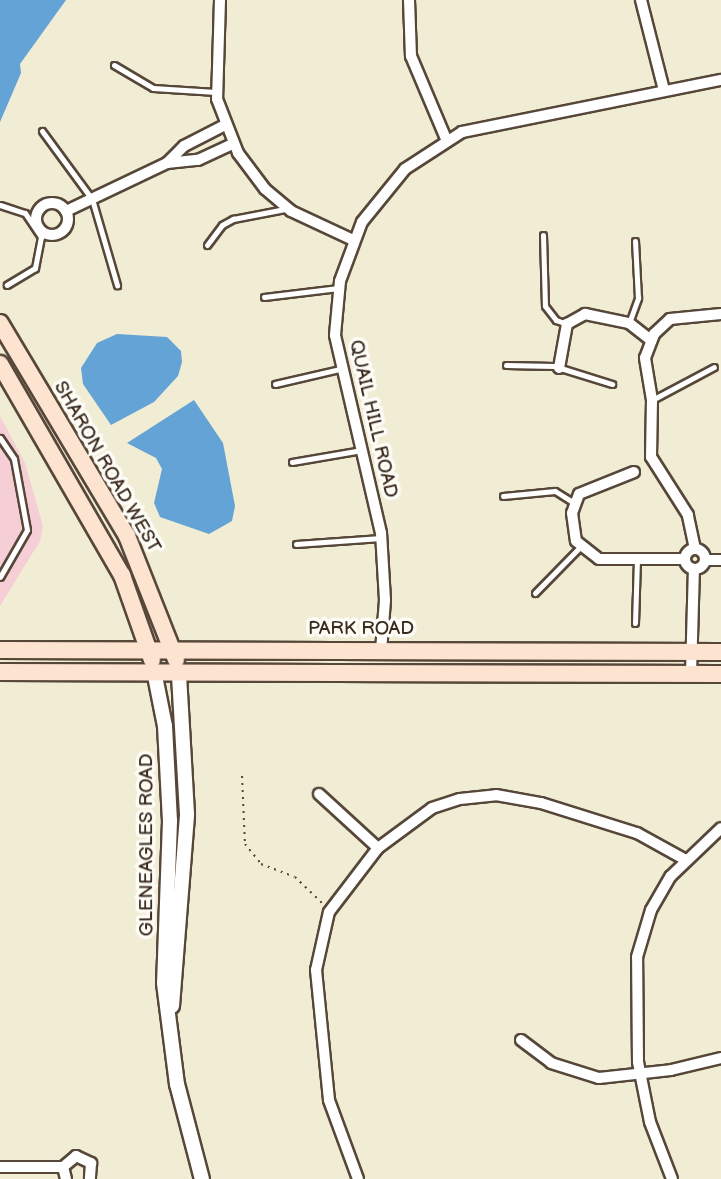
<!DOCTYPE html>
<html>
<head>
<meta charset="utf-8">
<style>
	body { margin:0 }
	#map { position:relative; width:721px; height:1179px; overflow:hidden; background:#f1ecd4; font-family:"Balsamiq Sans",sans-serif }
	div>[style] { position:absolute }
	[style*='--x'] { left:calc(var(--x)*1px); top:calc(var(--y)*1px); width:calc(var(--w)*1px); rotate:calc(var(--a)*1deg) }
	.built>* { inset:0; background:#f6cfd6 }
	.water>* { inset:0; background:#63a3d6 }
	.path>* { height:2px; margin-top:-1px; transform-origin:0; background:repeating-linear-gradient(90deg,#564739 0 2px,transparent 0 7px) }
	.roads { filter:drop-shadow(2px 0 #564739) drop-shadow(-2px 0 #564739) drop-shadow(0 2px #564739) drop-shadow(0 -2px #564739) }
	.service>* { height:5px; margin:-2.5px; padding:0 2.5px; transform-origin:2.5px; border-radius:2.5px; background:#fff }
	.minor>* { height:10px; margin:-5px; padding:0 5px; transform-origin:5px; border-radius:5px; background:#fff }
	.minor>.ring { margin:-5px; padding:0; box-sizing:content-box; background:none; border:10px solid #fff; border-radius:50% }
	.tertiary>* { height:14px; margin:-7px; padding:0 7px; transform-origin:7px; border-radius:7px; background:#fff }
	.secondary>* { height:16px; margin:-8px; padding:0 8px; transform-origin:8px; border-radius:8px; background:#fde4d1 }
	span { translate:-50% -50%; white-space:nowrap; text-align:center; line-height:1.15; -webkit-text-stroke:7px #fdfcf7; paint-order:stroke }
	.street-label { font-size:19px; color:#3b2a1e }
</style>
</head>
<body>
<div id="map">
	<div class="built">
		<i style="clip-path:polygon(0 416px,25px 463px,43px 526px,40px 541px,0 606px)"></i>
	</div>
	<div class="water">
		<i style="clip-path:polygon(0 0,66px 0,20px 64px,21px 73px,0 122px)"></i>
		<i style="clip-path:polygon(117px 334px,167px 337px,181px 351px,182px 362px,178px 376px,154px 402px,111px 425px,83px 384px,81px 368px,97px 343px)"></i>
		<i style="clip-path:polygon(194px 400px,223px 443px,235px 506px,232px 521px,209px 534px,160px 517px,154px 503px,162px 469px,156px 458px,127px 443px)"></i>
	</div>
	<div class="path">
		<i style="--x:242;--y:776;--w:68;--a:87.5"></i>
		<i style="--x:245;--y:844;--w:26;--a:51"></i>
		<i style="--x:261;--y:864;--w:36;--a:21"></i>
		<i style="--x:295;--y:877;--w:39;--a:44"></i>
	</div>
	<div class="roads">
		<div class="service">
			<i style="--x:114;--y:65;--w:45;--a:30.5"></i>
			<i style="--x:153;--y:88;--w:63;--a:3.6"></i>
			<i style="--x:42;--y:131;--w:84;--a:53.7"></i>
			<i style="--x:92;--y:199;--w:90;--a:73.8"></i>
			<i style="--x:0;--y:205;--w:26;--a:18"></i>
			<i style="--x:25;--y:213;--w:29;--a:56"></i>
			<i style="--x:41;--y:237;--w:32;--a:101"></i>
			<i style="--x:35;--y:268;--w:33;--a:149"></i>
			<i style="--x:543;--y:235;--w:71;--a:88.4"></i>
			<i style="--x:545;--y:306;--w:18;--a:52"></i>
			<i style="--x:556;--y:320;--w:12;--a:20"></i>
			<i style="--x:207;--y:245;--w:25;--a:-53"></i>
			<i style="--x:222;--y:225;--w:13;--a:-29"></i>
			<i style="--x:233;--y:219;--w:53;--a:-10.9"></i>
			<i style="--x:264;--y:297;--w:75;--a:-6.9"></i>
			<i style="--x:629;--y:323;--w:27;--a:-70"></i>
			<i style="--x:638;--y:298;--w:57;--a:-93"></i>
			<i style="--x:506;--y:365;--w:48;--a:1.2"></i>
			<i style="--x:554;--y:366;--w:61;--a:17.2"></i>
			<i style="--x:275;--y:384;--w:67;--a:-13"></i>
			<i style="--x:652;--y:400;--w:70;--a:-28"></i>
			<i style="--x:0;--y:438;--w:25;--a:56"></i>
			<i style="--x:14;--y:459;--w:72;--a:79.6"></i>
			<i style="--x:27;--y:530;--w:54;--a:119.9"></i>
			<i style="--x:292;--y:462;--w:71;--a:-9.7"></i>
			<i style="--x:503;--y:496;--w:52;--a:-5.5"></i>
			<i style="--x:555;--y:491;--w:22;--a:32"></i>
			<i style="--x:296;--y:544;--w:85;--a:-4"></i>
			<i style="--x:535;--y:593;--w:64;--a:-45.6"></i>
			<i style="--x:635;--y:623;--w:64;--a:-88.2"></i>
		</div>
		<div class="minor">
			<i style="--x:220;--y:0;--w:99;--a:91.7"></i>
			<i style="--x:217;--y:99;--w:58;--a:68.7"></i>
			<i style="--x:238;--y:153;--w:45;--a:53.1"></i>
			<i style="--x:265;--y:189;--w:34;--a:40"></i>
			<i style="--x:291;--y:211;--w:68;--a:25.1"></i>
			<i style="--x:409;--y:0;--w:56;--a:88"></i>
			<i style="--x:411;--y:56;--w:90;--a:67.1"></i>
			<i style="--x:641;--y:0;--w:93;--a:75.7"></i>
			<i style="--x:225;--y:125;--w:46;--a:152.9"></i>
			<i style="--x:184;--y:146;--w:24;--a:135"></i>
			<i style="--x:167;--y:163;--w:31;--a:-6"></i>
			<i style="--x:198;--y:160;--w:38;--a:-25"></i>
			<i class="ring" style="left:36px;top:203px;width:22px;height:22px"></i>
			<i style="--x:66;--y:211;--w:112;--a:-25.4"></i>
			<i style="--x:559;--y:368;--w:45;--a:-79.7"></i>
			<i style="--x:567;--y:324;--w:21;--a:-29"></i>
			<i style="--x:585;--y:314;--w:45;--a:11.6"></i>
			<i style="--x:629;--y:323;--w:28;--a:38"></i>
			<i style="--x:634;--y:472;--w:59;--a:158.2"></i>
			<i style="--x:579;--y:494;--w:20;--a:110"></i>
			<i style="--x:572;--y:513;--w:28;--a:82"></i>
			<i style="--x:576;--y:541;--w:29;--a:38"></i>
			<i style="--x:599;--y:559;--w:86;--a:0"></i>
			<i class="ring" style="left:685px;top:549px;width:10px;height:10px"></i>
			<i style="--x:695;--y:549;--w:35;--a:-102"></i>
			<i style="--x:688;--y:515;--w:69;--a:-122.5"></i>
			<i style="--x:651;--y:457;--w:57;--a:-89"></i>
			<i style="--x:652;--y:400;--w:43;--a:-99.5"></i>
			<i style="--x:645;--y:358;--w:26;--a:-69"></i>
			<i style="--x:654;--y:334;--w:22;--a:-43"></i>
			<i style="--x:670;--y:319;--w:51;--a:-5.6"></i>
			<i style="--x:705;--y:560;--w:16;--a:0"></i>
			<i style="--x:381;--y:651;--w:51;--a:-85.5"></i>
			<i style="--x:385;--y:600;--w:67;--a:-93.4"></i>
			<i style="--x:381;--y:533;--w:203;--a:-103.1"></i>
			<i style="--x:335;--y:335;--w:54;--a:-84.7"></i>
			<i style="--x:340;--y:281;--w:63;--a:-69.6"></i>
			<i style="--x:362;--y:222;--w:68;--a:-50.9"></i>
			<i style="--x:405;--y:169;--w:68;--a:-33"></i>
			<i style="--x:462;--y:132;--w:264;--a:-11.4"></i>
			<i style="--x:691;--y:674;--w:105;--a:-88.4"></i>
			<i style="--x:319;--y:794;--w:80;--a:42.5"></i>
			<i style="--x:521;--y:1040;--w:38;--a:37"></i>
			<i style="--x:551;--y:1063;--w:50;--a:17.4"></i>
			<i style="--x:599;--y:1078;--w:72;--a:-6.3"></i>
			<i style="--x:671;--y:1070;--w:51;--a:-13.5"></i>
			<i style="--x:0;--y:1167;--w:63;--a:0"></i>
			<i style="--x:66;--y:1179;--w:12;--a:-104"></i>
			<i style="--x:63;--y:1167;--w:17;--a:-40"></i>
			<i style="--x:76;--y:1156;--w:17;--a:25"></i>
			<i style="--x:91;--y:1163;--w:16;--a:94"></i>
			<i style="--x:358;--y:1179;--w:84;--a:-110.2"></i>
			<i style="--x:329;--y:1100;--w:131;--a:-95.7"></i>
			<i style="--x:316;--y:970;--w:59;--a:-77.4"></i>
			<i style="--x:329;--y:912;--w:81;--a:-52.6"></i>
			<i style="--x:378;--y:848;--w:67;--a:-36.5"></i>
			<i style="--x:432;--y:808;--w:29;--a:-18"></i>
			<i style="--x:460;--y:799;--w:36;--a:-6"></i>
			<i style="--x:496;--y:795;--w:46;--a:10.1"></i>
			<i style="--x:541;--y:803;--w:101;--a:17.4"></i>
			<i style="--x:637;--y:833;--w:54;--a:29"></i>
			<i style="--x:672;--y:1179;--w:61;--a:-111.1"></i>
			<i style="--x:650;--y:1122;--w:61;--a:-101.3"></i>
			<i style="--x:638;--y:1062;--w:105;--a:-90.5"></i>
			<i style="--x:637;--y:957;--w:49;--a:-73.4"></i>
			<i style="--x:651;--y:910;--w:39;--a:-60"></i>
			<i style="--x:671;--y:876;--w:69;--a:-43.8"></i>
		</div>
		<div class="tertiary">
			<i style="--x:155;--y:676;--w:51;--a:78.7"></i>
			<i style="--x:165;--y:726;--w:95;--a:87"></i>
			<i style="--x:170;--y:821;--w:162;--a:92.1"></i>
			<i style="--x:164;--y:983;--w:102;--a:82.7"></i>
			<i style="--x:177;--y:1084;--w:98;--a:75.3"></i>
			<i style="--x:172;--y:1006;--w:193;--a:-85.5"></i>
			<i style="--x:187;--y:814;--w:138;--a:-93.3"></i>
		</div>
		<div class="secondary">
			<i style="--x:0;--y:323;--w:248;--a:59.2"></i>
			<i style="--x:127;--y:536;--w:133;--a:68.4"></i>
			<i style="--x:0;--y:364;--w:244;--a:60"></i>
			<i style="--x:122;--y:575;--w:90;--a:70.6"></i>
			<i style="--x:0;--y:650;--w:721;--a:0.16"></i>
			<i style="--x:0;--y:672;--w:721;--a:0.16"></i>
		</div>
	</div>
	<div class="street-label">
		<span style="left:373px;top:419px;rotate:77deg">QUAIL HILL ROAD</span>
		<span style="left:107px;top:467px;rotate:60deg">SHARON ROAD WEST</span>
		<span style="left:361px;top:629px">PARK ROAD</span>
		<span style="left:147px;top:845px;rotate:-90deg">GLENEAGLES ROAD</span>
	</div>
</div>
</body>
</html>
